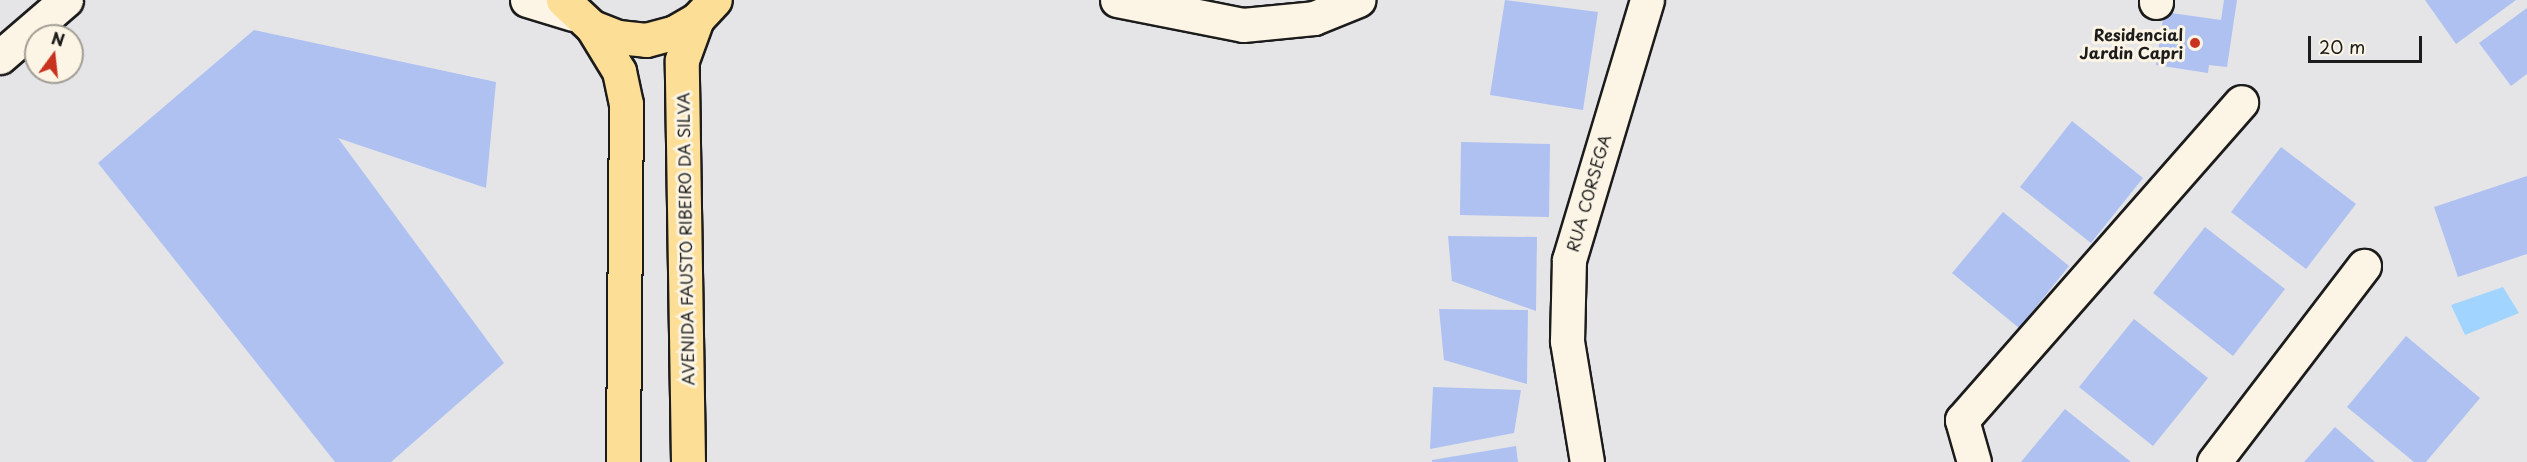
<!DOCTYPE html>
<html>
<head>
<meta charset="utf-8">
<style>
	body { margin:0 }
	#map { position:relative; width:2527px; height:462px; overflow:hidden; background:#e5e5e8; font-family:"Playpen Sans",sans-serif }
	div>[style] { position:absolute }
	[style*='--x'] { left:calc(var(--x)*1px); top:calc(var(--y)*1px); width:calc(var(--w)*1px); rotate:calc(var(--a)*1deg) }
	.water>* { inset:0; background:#a1d4ff }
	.building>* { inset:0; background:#aec1f0 }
	.roads { filter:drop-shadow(2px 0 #1c1c1c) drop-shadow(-2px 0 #1c1c1c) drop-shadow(0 2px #1c1c1c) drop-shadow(0 -2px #1c1c1c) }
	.minor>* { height:33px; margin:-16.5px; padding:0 16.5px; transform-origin:16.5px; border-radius:16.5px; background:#fcf5e5 }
	.major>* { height:33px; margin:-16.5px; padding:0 16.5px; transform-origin:16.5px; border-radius:16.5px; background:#fdde96 }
	.dots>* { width:16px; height:16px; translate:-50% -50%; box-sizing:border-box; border:3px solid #fcf5e5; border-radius:50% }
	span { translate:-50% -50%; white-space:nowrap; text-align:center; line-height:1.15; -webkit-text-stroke:6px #fcf5e5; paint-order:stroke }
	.poi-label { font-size:16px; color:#1c1c1c; font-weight:700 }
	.right { translate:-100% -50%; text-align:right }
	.street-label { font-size:16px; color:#1c1c1c }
	.north { position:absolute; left:24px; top:24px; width:60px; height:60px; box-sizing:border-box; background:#fcf5e5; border:2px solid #a29e95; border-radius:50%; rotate:15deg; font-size:16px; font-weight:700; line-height:24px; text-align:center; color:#1c1c1c }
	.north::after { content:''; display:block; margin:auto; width:21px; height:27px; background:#c8321e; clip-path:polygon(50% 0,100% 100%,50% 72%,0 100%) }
	.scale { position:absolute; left:2308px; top:36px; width:114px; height:27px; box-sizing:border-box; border:3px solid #1c1c1c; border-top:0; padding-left:8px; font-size:18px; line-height:21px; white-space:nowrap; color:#1c1c1c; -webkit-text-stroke:4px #fcf5e5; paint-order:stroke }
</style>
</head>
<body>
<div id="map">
	<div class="water">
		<i style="clip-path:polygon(2503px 287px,2519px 313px,2465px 335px,2451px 305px)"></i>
	</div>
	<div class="building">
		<i style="clip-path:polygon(1505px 0,1598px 12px,1583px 110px,1490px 95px)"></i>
		<i style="clip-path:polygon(2224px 0,2237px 0,2227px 67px,2209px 65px,2208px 73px,2156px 65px,2164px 12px,2221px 20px)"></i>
		<i style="clip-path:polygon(2425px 0,2516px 0,2456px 44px)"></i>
		<i style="clip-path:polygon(2527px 8px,2527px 74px,2511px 86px,2479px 43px)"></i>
		<i style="clip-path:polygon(254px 30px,496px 82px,486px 188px,338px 138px,504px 363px,391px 462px,335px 462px,98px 163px)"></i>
		<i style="clip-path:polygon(2072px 121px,2143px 178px,2091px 243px,2020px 187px)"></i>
		<i style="clip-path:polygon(1461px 142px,1550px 144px,1549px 217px,1460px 215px)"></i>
		<i style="clip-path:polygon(2281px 147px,2356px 204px,2306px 269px,2231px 212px)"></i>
		<i style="clip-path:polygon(2527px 176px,2527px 254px,2458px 277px,2434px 207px)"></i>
		<i style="clip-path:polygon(2003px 212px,2069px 266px,2019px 328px,1952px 273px)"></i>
		<i style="clip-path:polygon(2205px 227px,2285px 289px,2233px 356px,2153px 293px)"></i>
		<i style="clip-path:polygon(1448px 236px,1537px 237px,1536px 311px,1452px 281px)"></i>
		<i style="clip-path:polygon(1439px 309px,1528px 310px,1527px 384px,1444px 360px)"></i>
		<i style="clip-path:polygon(2134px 319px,2208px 378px,2153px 446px,2079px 387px)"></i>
		<i style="clip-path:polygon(2406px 336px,2480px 398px,2426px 462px,2414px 462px,2347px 407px)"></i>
		<i style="clip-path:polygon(1433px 387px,1521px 390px,1514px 433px,1430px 449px)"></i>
		<i style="clip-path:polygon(2065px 409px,2131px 462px,2021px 462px)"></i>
		<i style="clip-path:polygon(2335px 427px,2375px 462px,2304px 462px)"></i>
		<i style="clip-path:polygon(1516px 446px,1518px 462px,1432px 462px,1432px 460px)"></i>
	</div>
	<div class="roads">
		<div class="minor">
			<i style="--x:527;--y:0;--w:48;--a:16.9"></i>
			<i style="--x:1117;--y:0;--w:128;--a:11.2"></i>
			<i style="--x:1243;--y:25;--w:71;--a:-5.6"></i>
			<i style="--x:1314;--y:18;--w:48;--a:-22.2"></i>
			<i style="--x:2156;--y:0;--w:2;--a:90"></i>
			<i style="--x:0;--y:57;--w:87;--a:-40.8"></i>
			<i style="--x:1587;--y:462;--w:123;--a:-99.4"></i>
			<i style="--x:1567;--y:341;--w:81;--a:-88.6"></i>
			<i style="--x:1569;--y:260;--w:271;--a:-73.3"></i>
			<i style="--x:1974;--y:462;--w:44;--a:-105.9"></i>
			<i style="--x:1962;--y:420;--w:423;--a:-48.7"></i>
			<i style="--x:2214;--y:462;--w:247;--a:-52.6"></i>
		</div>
		<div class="major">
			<i style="--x:563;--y:0;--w:40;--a:43"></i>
			<i style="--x:592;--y:27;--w:28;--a:21"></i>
			<i style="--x:618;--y:37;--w:28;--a:6"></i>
			<i style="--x:646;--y:40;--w:28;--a:-15"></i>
			<i style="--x:673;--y:33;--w:28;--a:-30"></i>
			<i style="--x:697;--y:19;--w:26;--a:-47"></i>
			<i style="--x:592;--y:27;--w:52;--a:58.5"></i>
			<i style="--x:619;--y:71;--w:34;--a:78"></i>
			<i style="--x:626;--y:104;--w:358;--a:90.5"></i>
			<i style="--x:688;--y:462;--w:402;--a:-90.9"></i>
			<i style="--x:682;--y:60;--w:44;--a:-69.9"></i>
		</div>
	</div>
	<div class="dots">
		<i style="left:2195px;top:43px;background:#c8321e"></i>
	</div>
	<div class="poi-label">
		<span class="right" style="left:2183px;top:43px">Residencial<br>Jardin Capri</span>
	</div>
	<div class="street-label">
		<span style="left:1588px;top:193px;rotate:-74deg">RUA CORSEGA</span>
		<span style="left:685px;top:239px;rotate:-91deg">AVENIDA FAUSTO RIBEIRO DA SILVA</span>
	</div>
	<div class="north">N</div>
	<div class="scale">20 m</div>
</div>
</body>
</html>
